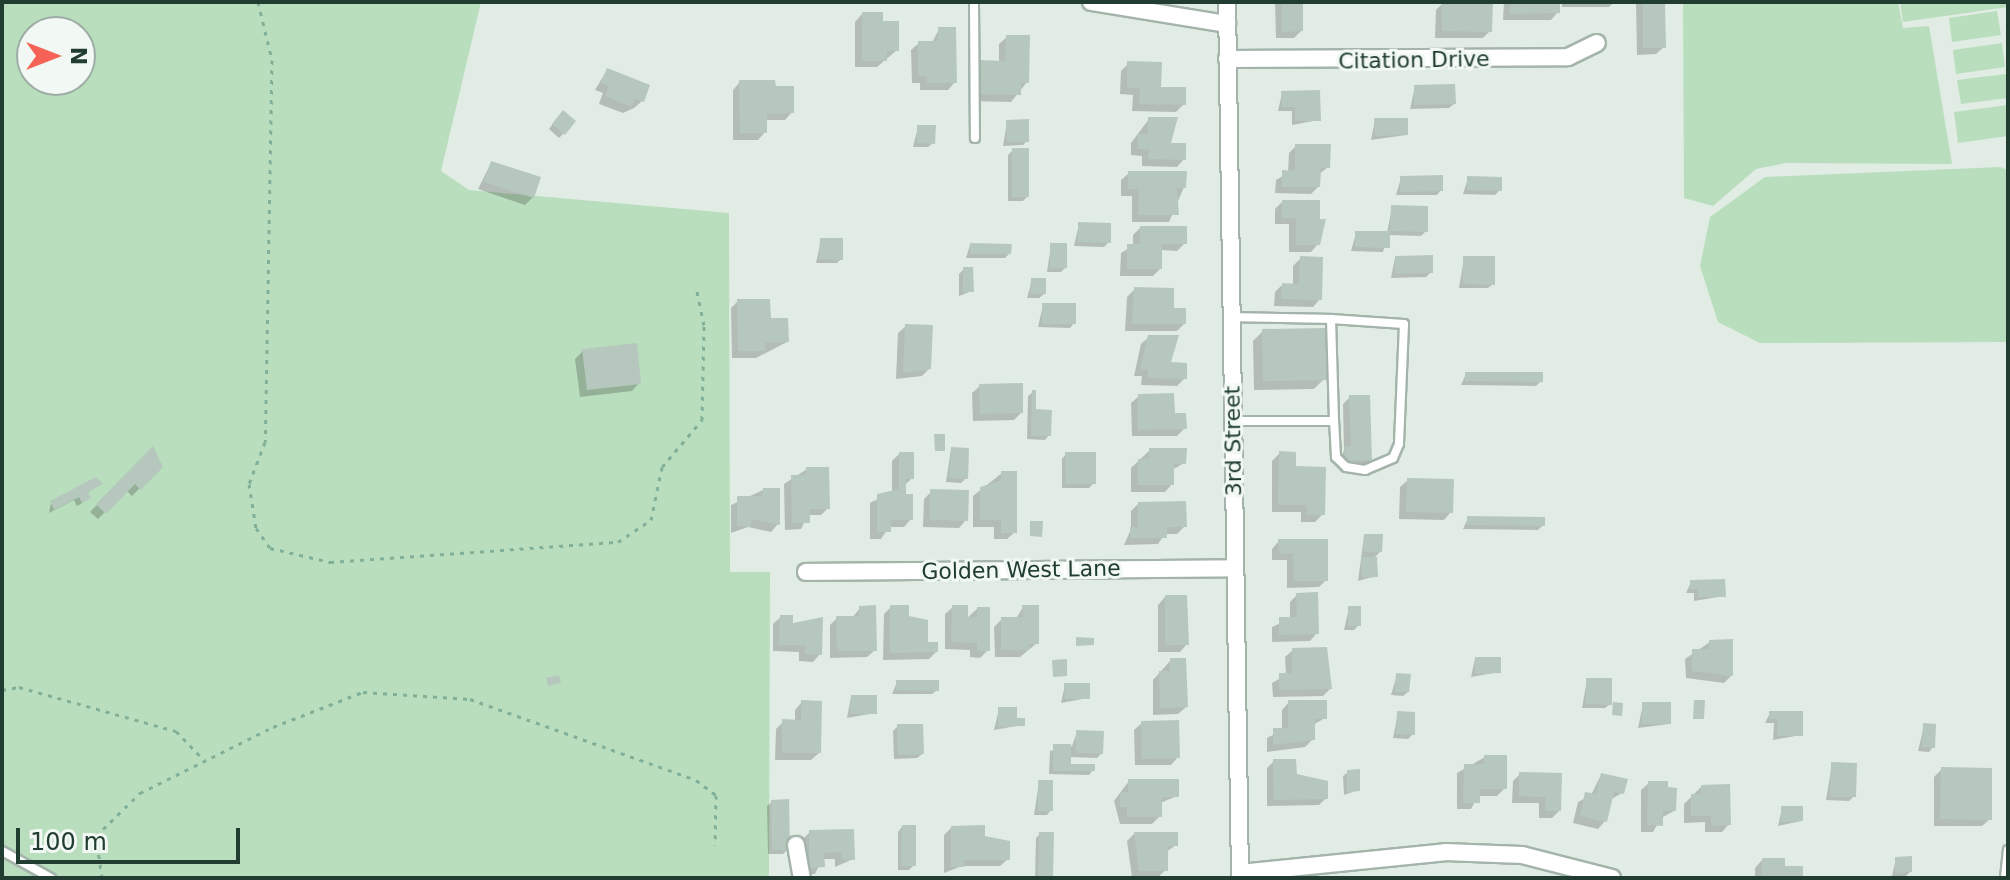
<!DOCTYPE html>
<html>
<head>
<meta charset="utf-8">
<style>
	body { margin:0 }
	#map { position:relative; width:2010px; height:880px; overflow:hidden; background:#e1ece5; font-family:"DejaVu Sans",sans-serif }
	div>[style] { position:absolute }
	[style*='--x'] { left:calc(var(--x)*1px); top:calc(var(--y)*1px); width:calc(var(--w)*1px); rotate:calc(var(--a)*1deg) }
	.green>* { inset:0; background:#b9debd }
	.shadow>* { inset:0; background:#0003 }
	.building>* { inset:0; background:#b6c7be }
	.path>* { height:3px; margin-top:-1.5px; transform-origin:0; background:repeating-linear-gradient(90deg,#81b099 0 4px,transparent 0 10px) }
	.roads { filter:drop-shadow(2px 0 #a4b4ab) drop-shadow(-2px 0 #a4b4ab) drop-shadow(0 2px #a4b4ab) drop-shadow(0 -2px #a4b4ab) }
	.lane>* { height:8px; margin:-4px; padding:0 4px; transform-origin:4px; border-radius:4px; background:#fff }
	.street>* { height:16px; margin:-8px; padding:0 8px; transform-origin:8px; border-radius:8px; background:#fff }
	span { translate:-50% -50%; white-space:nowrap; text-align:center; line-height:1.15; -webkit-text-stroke:6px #f2f8f4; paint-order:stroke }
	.street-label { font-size:22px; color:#213d31 }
	.frame { position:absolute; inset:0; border:4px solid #213d31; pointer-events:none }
	.north { position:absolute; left:16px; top:16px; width:80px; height:80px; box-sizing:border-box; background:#f2f8f4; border:2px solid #9eada6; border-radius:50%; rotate:90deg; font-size:22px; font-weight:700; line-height:32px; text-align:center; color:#213d31 }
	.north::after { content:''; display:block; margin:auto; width:28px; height:36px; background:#f56256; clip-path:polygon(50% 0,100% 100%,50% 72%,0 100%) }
	.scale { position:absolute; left:16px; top:828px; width:224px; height:36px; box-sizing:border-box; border:4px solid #213d31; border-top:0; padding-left:10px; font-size:24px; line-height:28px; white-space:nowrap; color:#213d31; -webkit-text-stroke:6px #f2f8f4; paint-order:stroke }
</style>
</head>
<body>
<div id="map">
	<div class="green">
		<i style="clip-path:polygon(evenodd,2px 2px,481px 2px,441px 171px,469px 190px,729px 213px,730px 572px,770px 572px,769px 878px,2px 878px,2px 2px,32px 32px,80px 32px,80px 80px,32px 80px,32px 32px)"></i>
		<i style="clip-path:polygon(1683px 2px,1898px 2px,1903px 28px,1929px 26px,1952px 164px,1786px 163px,1756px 169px,1713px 206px,1684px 198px)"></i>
		<i style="clip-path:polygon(1900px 2px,2008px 2px,2008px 7px,1903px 22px)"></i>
		<i style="clip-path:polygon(1997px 11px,2001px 35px,1952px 42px,1949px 18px)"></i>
		<i style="clip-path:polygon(2002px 43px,2005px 67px,1956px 74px,1953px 50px)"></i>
		<i style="clip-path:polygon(2006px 74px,2008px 98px,1961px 104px,1957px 80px)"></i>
		<i style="clip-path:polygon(2008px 105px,2008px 136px,1958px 143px,1954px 112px)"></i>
		<i style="clip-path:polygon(2000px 167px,2008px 170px,2008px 342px,1760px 343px,1718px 322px,1700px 266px,1710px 217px,1765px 177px)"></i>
	</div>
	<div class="shadow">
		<i style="clip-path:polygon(1275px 2px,1301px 2px,1301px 31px,1294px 38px,1276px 38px)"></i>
		<i style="clip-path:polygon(1491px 2px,1490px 31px,1483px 38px,1435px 38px,1436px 10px,1443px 3px)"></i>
		<i style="clip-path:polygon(1558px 2px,1558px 12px,1551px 20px,1503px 20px,1504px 2px)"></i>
		<i style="clip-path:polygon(1562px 2px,1614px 2px,1609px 7px,1562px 7px)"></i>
		<i style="clip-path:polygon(1636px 2px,1663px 2px,1664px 47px,1656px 54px,1637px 55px)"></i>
		<i style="clip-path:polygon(862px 14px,881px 23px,897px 50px,877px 67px,855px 67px,855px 22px)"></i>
		<i style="clip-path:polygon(939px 29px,955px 82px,948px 90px,920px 90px,920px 83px,912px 83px,911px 50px,919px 43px,932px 43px)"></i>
		<i style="clip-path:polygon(1007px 37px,1027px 82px,1011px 102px,971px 101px,972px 70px,980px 62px,999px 63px,999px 44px)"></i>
		<i style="clip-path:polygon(1128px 64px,1159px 89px,1184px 104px,1176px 112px,1132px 111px,1133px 95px,1120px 94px,1121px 71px)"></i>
		<i style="clip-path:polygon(607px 70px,642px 101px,634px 108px,623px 113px,599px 104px,603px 93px,595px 90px)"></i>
		<i style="clip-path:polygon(740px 82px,774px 88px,792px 112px,785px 120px,765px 120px,765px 132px,758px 140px,733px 140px,733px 90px)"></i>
		<i style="clip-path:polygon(1415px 87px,1454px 104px,1449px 108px,1410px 109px)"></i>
		<i style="clip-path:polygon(1282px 93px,1319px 120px,1292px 125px,1292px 111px,1278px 111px)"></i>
		<i style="clip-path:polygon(558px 117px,564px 133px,559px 138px,549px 129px)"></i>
		<i style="clip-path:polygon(1149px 119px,1184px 159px,1177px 167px,1142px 166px,1142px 156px,1131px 155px,1131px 143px)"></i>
		<i style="clip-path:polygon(1375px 120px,1406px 135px,1371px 140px)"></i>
		<i style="clip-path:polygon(1007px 122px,1027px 141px,1023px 145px,1003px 146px)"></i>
		<i style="clip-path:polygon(918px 127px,933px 143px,928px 147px,913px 147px)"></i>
		<i style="clip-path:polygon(1296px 146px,1328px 167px,1318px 175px,1318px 187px,1311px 194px,1275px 193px,1276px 180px,1288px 173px,1289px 153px)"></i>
		<i style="clip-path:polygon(1013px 150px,1028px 196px,1023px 201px,1008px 201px,1008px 155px)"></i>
		<i style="clip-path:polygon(491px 163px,533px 197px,525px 205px,478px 189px)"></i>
		<i style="clip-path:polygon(1129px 173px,1184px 187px,1169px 222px,1132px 222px,1132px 196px,1121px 196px,1121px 180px)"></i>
		<i style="clip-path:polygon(1401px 178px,1441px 190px,1437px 195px,1396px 195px)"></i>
		<i style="clip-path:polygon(1468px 178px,1500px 190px,1495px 195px,1463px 194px)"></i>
		<i style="clip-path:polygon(1282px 202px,1318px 244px,1311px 252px,1289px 252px,1289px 224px,1275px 224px,1275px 209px)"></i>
		<i style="clip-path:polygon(1392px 207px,1426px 231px,1421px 236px,1388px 235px,1383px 252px,1351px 251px,1356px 233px,1387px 233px)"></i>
		<i style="clip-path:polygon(1079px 224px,1109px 242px,1104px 247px,1074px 246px)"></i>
		<i style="clip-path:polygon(1140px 228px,1185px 243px,1177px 251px,1160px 250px,1160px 269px,1153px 276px,1120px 276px,1121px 253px,1133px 246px,1133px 235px)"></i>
		<i style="clip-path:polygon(821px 240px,841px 259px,837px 263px,816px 263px)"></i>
		<i style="clip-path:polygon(970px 245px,1009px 254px,1005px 258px,966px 258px)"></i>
		<i style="clip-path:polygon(1051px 245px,1065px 268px,1061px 272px,1047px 272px)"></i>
		<i style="clip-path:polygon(1301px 258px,1320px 299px,1313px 307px,1274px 306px,1275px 292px,1282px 285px,1293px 285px,1293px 266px)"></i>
		<i style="clip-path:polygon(1395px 258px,1431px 272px,1426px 277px,1391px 278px)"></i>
		<i style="clip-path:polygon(1464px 258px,1493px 284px,1488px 288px,1459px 288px)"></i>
		<i style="clip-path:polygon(964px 269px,972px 291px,959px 296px,959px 274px)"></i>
		<i style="clip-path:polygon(1032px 280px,1044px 294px,1039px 298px,1027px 298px)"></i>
		<i style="clip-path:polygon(1135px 289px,1172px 310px,1184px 324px,1177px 331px,1125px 331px,1127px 297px)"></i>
		<i style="clip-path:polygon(738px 301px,769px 320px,787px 342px,756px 358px,732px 358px,731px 308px)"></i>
		<i style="clip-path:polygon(1043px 305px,1074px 323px,1070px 328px,1038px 327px)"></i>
		<i style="clip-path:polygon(906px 326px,929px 369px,922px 376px,896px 379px,898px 333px)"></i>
		<i style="clip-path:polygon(1263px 331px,1324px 379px,1314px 389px,1254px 390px,1253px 341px)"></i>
		<i style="clip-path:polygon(1149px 337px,1185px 378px,1177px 386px,1141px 385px,1142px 376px,1134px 376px,1141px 344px)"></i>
		<i style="clip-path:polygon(583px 351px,639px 383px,632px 391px,580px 397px,575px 359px)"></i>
		<i style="clip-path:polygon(1466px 374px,1541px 381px,1536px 386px,1461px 385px)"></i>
		<i style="clip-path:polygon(980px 386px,1021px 413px,1014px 420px,973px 421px,972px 393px)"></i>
		<i style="clip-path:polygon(1033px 392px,1034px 411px,1049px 435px,1045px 440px,1027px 439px,1028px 396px)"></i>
		<i style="clip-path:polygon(1139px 396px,1173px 415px,1185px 428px,1177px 436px,1132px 436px,1131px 403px)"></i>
		<i style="clip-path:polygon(1350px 397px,1370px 460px,1362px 467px,1338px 468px,1344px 450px,1343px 404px)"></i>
		<i style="clip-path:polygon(152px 449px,161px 467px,132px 496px,126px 490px,98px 519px,90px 512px)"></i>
		<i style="clip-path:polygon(951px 449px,966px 478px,961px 483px,946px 482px)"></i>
		<i style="clip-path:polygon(1150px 450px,1184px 463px,1172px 470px,1172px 484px,1165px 492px,1131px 492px,1131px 468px)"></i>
		<i style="clip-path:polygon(1280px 453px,1323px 514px,1315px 522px,1301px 522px,1301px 512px,1272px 512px,1272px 461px)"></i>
		<i style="clip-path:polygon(899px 454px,912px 478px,904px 486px,911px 519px,904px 527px,889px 527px,881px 539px,870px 539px,870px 503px,892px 492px,892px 461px)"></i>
		<i style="clip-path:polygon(1066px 454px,1094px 483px,1089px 488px,1062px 488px,1062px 459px)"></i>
		<i style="clip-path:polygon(807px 469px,828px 508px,821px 515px,808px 515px,801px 529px,785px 530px,784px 484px)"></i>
		<i style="clip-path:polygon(1002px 473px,1015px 532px,1007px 539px,994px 539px,994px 527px,973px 527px,973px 496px)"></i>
		<i style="clip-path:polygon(1408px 480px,1451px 512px,1444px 520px,1399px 519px,1400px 487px)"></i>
		<i style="clip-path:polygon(100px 484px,87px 493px,84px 502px,77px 506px,74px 500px,49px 513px,51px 503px)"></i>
		<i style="clip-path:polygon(763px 490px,778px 524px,771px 532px,748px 527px,731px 533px,731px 505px)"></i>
		<i style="clip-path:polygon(931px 492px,966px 520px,959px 528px,923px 527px,924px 499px)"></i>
		<i style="clip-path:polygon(1138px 504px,1185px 526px,1177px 534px,1165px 534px,1158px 544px,1124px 545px,1131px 529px,1131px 511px)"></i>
		<i style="clip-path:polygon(1468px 518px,1543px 525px,1538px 530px,1463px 529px)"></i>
		<i style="clip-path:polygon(1364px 536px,1380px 552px,1375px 557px,1376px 576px,1358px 581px)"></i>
		<i style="clip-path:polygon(1279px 541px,1326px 580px,1319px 587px,1287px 588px,1287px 560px,1272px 560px,1272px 549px)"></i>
		<i style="clip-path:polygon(1691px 582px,1724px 596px,1694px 601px,1694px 593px,1686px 593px)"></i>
		<i style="clip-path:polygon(1297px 595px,1317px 633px,1310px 641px,1272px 642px,1272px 627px,1290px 619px,1290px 602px)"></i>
		<i style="clip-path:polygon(1165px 597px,1187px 644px,1180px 652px,1158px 652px,1158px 605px)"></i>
		<i style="clip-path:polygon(891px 607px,936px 652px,929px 659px,883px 660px,884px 614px)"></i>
		<i style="clip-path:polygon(953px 607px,966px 619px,977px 609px,988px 650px,980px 658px,970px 657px,970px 650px,945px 649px,945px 614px)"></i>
		<i style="clip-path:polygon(1023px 607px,1037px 643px,1020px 657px,995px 657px,994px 627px,1002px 619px,1016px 619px)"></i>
		<i style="clip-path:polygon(860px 608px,875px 650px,867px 657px,830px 658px,830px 625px,837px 618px,852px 618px)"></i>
		<i style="clip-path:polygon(1349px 608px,1359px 625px,1354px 630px,1344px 630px)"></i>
		<i style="clip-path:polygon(781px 617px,820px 654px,813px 662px,799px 661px,799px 652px,773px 651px,773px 624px)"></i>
		<i style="clip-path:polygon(1710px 642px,1731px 676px,1724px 683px,1686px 678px,1685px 659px)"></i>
		<i style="clip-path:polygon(1293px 650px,1330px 689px,1323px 696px,1273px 697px,1272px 683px,1286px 675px,1285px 657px)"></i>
		<i style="clip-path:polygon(1475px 659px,1499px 672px,1471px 677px)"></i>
		<i style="clip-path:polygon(1171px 660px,1186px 707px,1178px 714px,1153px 715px,1153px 680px)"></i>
		<i style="clip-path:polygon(1397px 675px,1408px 692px,1403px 696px,1391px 695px)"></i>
		<i style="clip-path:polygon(1587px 680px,1610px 704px,1605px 708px,1582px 708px)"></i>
		<i style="clip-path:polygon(897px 682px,937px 690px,932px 694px,892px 694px)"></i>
		<i style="clip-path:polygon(1065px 685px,1088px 698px,1061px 703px)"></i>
		<i style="clip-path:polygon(851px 697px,875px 713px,847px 718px)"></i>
		<i style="clip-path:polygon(802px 702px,819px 753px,811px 760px,775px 760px,776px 729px,783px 722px,795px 722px,795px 710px)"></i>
		<i style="clip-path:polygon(1289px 702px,1325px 718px,1313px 725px,1313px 739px,1305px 747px,1267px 752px,1267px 738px,1282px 730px,1282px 710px)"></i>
		<i style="clip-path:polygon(1643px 704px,1669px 724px,1638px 728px)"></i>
		<i style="clip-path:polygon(999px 709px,1015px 720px,1023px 725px,994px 730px)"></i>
		<i style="clip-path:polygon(1398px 713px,1413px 734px,1408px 739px,1393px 738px)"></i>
		<i style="clip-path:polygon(1770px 713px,1801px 735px,1773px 740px,1774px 723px,1765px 723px)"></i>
		<i style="clip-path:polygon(1142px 723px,1178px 757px,1171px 765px,1135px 765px,1134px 730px)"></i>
		<i style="clip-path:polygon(898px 726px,922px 754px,917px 758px,894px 759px,893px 731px)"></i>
		<i style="clip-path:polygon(1924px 726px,1933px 747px,1929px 752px,1918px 751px)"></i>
		<i style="clip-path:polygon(1077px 732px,1102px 753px,1097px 758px,1069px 757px,1069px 766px,1093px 770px,1089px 775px,1049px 774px,1050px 751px,1072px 746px)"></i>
		<i style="clip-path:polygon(1485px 757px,1505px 788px,1497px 796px,1478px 796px,1471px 809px,1457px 809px,1457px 773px)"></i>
		<i style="clip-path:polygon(1274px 761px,1295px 776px,1326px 798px,1319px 805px,1267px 806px,1267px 768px)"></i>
		<i style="clip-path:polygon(1832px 764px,1854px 796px,1849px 801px,1826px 800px)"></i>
		<i style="clip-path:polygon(1942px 769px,1990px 819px,1982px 826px,1934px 826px,1934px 777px)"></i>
		<i style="clip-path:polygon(1348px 772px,1358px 790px,1344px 795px,1343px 776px)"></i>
		<i style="clip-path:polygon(1520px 774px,1560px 774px,1559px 811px,1552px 818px,1539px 818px,1539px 803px,1512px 803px,1513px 781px)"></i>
		<i style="clip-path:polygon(1601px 775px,1622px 793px,1610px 800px,1605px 821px,1598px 829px,1573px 823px,1578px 802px,1591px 795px)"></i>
		<i style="clip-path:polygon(1129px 781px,1177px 796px,1160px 803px,1160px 816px,1152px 824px,1120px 824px,1114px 801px)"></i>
		<i style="clip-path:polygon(1039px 782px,1051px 810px,1047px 815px,1034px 815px)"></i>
		<i style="clip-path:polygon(1649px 783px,1674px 811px,1661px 818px,1653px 832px,1641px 832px,1641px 790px)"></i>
		<i style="clip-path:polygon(1702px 786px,1729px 824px,1722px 832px,1705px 832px,1705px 822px,1684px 823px,1684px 804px)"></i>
		<i style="clip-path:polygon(772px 802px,788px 849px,783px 854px,768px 854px,767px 806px)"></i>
		<i style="clip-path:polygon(1782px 808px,1801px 821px,1778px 826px)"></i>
		<i style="clip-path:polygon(902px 827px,914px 865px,909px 870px,898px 870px,898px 832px)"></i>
		<i style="clip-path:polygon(951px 828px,983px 838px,1008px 859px,1000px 866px,962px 866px,944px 873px,944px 835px)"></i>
		<i style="clip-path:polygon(810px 832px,853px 859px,835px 867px,835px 859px,822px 859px,815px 874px,803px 874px,802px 840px)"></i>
		<i style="clip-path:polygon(1040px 834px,1051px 878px,1035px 878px,1036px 838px)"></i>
		<i style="clip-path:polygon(1134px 834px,1176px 845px,1166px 852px,1166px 870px,1158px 877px,1132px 877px,1127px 841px)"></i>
		<i style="clip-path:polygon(1896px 859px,1910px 872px,1906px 876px,1892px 876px)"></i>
		<i style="clip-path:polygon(1762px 860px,1783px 868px,1801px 878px,1755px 878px,1755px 868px)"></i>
	</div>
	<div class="building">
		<i style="clip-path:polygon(1282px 2px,1303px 2px,1303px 31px,1282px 32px)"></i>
		<i style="clip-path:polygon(1442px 2px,1493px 2px,1492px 32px,1442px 31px)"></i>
		<i style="clip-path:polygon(1510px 2px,1560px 2px,1560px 13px,1510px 14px)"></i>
		<i style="clip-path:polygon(1643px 2px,1665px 2px,1666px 48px,1643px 48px)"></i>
		<i style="clip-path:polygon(862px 12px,883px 12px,883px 21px,899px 21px,899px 51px,887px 51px,887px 61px,862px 61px)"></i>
		<i style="clip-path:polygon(938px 27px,956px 27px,957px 83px,927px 83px,927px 76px,918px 76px,918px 41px,938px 41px)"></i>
		<i style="clip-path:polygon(1006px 35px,1030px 35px,1029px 83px,1021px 82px,1021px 95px,978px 94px,979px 60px,1005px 61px)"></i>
		<i style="clip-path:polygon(1127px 61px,1162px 62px,1161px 87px,1186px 87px,1186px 105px,1139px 104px,1140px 88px,1127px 88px)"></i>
		<i style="clip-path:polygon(607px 68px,650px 85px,644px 102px,635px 99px,632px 107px,605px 96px,609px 86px,601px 83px)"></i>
		<i style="clip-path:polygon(739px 80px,775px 80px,776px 86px,794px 86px,794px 113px,767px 114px,767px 133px,740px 133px)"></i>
		<i style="clip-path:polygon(1455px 84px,1456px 104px,1414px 105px,1414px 85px)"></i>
		<i style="clip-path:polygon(1320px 90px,1321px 121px,1295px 121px,1295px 107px,1282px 107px,1281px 91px)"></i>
		<i style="clip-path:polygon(563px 110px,576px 121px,565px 135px,552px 124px)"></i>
		<i style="clip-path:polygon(1148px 117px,1178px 117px,1171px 143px,1186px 143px,1186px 160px,1148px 159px,1149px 149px,1138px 149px,1138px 134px,1148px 134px)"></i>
		<i style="clip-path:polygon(1374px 118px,1408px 118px,1408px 135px,1375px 136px)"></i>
		<i style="clip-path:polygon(1029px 119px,1029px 142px,1007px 142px,1006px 120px)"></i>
		<i style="clip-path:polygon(917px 125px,936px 125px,935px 144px,917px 143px)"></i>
		<i style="clip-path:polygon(1295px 144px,1331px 144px,1330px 168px,1321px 168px,1320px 187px,1282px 187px,1282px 170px,1295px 171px)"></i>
		<i style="clip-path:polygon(1012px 148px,1029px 148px,1029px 197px,1012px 197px)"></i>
		<i style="clip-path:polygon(491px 161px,541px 177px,534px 198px,484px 182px)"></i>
		<i style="clip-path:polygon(1128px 171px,1187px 171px,1186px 188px,1177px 188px,1179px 215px,1138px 215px,1139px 189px,1128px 189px)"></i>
		<i style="clip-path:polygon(1443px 175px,1443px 191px,1400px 192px,1400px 176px)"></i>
		<i style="clip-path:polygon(1467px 176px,1502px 177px,1502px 191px,1467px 190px)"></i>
		<i style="clip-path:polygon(1282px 200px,1320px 200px,1320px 219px,1326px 219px,1320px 245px,1296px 245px,1296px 218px,1282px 218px)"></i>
		<i style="clip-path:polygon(1391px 205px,1428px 206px,1428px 232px,1390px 231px,1390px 248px,1355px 247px,1355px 231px,1390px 231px)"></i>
		<i style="clip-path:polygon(1078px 222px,1111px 223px,1111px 243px,1078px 242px)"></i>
		<i style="clip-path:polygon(1140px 226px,1187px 226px,1187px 244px,1162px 244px,1162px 269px,1127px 269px,1127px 244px,1140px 244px)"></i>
		<i style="clip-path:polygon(820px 238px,843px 238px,843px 260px,819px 259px)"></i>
		<i style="clip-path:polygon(970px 243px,1012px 244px,1011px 254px,970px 254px)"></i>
		<i style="clip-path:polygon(1050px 243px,1067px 243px,1067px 268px,1050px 269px)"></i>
		<i style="clip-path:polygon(1433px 255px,1433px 273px,1395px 274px,1395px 256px)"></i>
		<i style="clip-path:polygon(1300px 256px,1323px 257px,1322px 300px,1281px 299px,1282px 283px,1299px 284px)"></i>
		<i style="clip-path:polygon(1463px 256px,1495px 256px,1495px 285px,1463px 284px)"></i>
		<i style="clip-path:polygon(963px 267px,973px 267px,974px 292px,963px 292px)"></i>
		<i style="clip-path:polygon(1031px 278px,1046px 278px,1046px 294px,1030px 294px)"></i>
		<i style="clip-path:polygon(1134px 287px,1174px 288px,1174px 308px,1186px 308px,1186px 324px,1132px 324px)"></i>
		<i style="clip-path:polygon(737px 299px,770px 299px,771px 318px,788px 318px,789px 342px,765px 343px,765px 351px,738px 351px)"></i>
		<i style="clip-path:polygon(1042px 303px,1076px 303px,1076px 324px,1042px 324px)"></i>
		<i style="clip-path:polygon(905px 324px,933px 325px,931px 369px,903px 373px)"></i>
		<i style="clip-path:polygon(1326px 328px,1327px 380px,1263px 381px,1262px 329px)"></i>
		<i style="clip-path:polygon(1148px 335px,1179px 335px,1171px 362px,1187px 363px,1187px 379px,1148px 378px,1148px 369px,1140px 369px)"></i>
		<i style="clip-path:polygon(637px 343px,641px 384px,587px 390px,582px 349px)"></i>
		<i style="clip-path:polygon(1465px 372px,1543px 372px,1543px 382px,1465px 381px)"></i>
		<i style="clip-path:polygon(1023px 383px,1023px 413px,980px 414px,979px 384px)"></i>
		<i style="clip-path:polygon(1032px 390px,1036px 390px,1036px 409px,1052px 410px,1051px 436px,1031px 436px)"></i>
		<i style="clip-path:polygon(1174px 393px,1175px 413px,1186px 413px,1187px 429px,1138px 430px,1138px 394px)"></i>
		<i style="clip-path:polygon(1349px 395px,1370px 395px,1372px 460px,1345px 461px,1344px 447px,1351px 446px)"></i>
		<i style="clip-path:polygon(934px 434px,945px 434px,945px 451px,935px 451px)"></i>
		<i style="clip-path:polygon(153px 446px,163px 467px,141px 490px,135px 484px,106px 514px,96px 504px)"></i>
		<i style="clip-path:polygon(951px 447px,969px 448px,968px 479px,949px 478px)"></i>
		<i style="clip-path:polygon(1149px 448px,1187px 448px,1186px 464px,1174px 464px,1174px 485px,1138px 485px,1138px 459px,1149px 459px)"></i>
		<i style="clip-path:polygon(1279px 451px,1296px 452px,1296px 466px,1326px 467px,1325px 515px,1307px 515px,1307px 505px,1278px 505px)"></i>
		<i style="clip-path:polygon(899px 452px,914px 452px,914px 479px,906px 479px,906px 494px,913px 494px,913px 520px,891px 520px,891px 532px,877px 532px,877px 494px,899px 489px)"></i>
		<i style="clip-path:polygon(1065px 452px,1096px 452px,1096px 484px,1066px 484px)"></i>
		<i style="clip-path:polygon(806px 467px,829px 467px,830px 509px,810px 509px,810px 523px,792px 523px,791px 475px,806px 475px)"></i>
		<i style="clip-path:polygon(1001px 471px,1017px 471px,1017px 533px,1001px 533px,1001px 520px,980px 520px,980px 487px,1001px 481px)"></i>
		<i style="clip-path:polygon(96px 477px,103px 484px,88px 492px,91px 498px,82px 503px,79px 497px,54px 510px,50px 501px)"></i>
		<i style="clip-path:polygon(1407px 478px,1454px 479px,1453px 513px,1406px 512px)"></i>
		<i style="clip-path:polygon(763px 488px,780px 488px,780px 525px,751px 519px,751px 527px,737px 526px,737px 496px,762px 496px)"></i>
		<i style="clip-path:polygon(930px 489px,969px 490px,968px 521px,930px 520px)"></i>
		<i style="clip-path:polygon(1186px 501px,1187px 527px,1167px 527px,1167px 538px,1130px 538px,1130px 527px,1138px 527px,1138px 502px)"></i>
		<i style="clip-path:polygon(1467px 516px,1545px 517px,1545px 526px,1467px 525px)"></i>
		<i style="clip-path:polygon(1030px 521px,1043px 521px,1042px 537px,1030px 536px)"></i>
		<i style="clip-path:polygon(1364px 534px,1383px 534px,1382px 552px,1363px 552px)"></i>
		<i style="clip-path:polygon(1278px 539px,1328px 539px,1328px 581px,1294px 581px,1293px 553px,1279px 554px)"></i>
		<i style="clip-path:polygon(1361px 557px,1377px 557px,1378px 577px,1362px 578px)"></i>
		<i style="clip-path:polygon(1725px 579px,1726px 597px,1698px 597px,1698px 589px,1690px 589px,1690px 580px)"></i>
		<i style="clip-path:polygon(1318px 592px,1319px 634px,1279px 635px,1279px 617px,1297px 617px,1296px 593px)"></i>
		<i style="clip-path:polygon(1165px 595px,1187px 595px,1189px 645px,1165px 645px)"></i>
		<i style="clip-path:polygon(876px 605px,877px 651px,837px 651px,836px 616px,859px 616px,859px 606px)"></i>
		<i style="clip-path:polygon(890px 605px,909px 605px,909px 616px,928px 620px,928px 642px,938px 642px,938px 652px,890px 653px)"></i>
		<i style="clip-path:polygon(952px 605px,968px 605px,968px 617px,977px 617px,977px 607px,990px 607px,990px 651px,977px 651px,977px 643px,951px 642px)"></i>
		<i style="clip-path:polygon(1022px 605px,1039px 605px,1039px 644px,1029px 644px,1029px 650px,1001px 650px,1001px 617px,1023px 617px)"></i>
		<i style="clip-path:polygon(1348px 606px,1361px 606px,1361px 626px,1348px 626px)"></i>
		<i style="clip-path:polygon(780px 615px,793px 615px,793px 623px,823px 617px,822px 655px,805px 654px,805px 645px,779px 645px)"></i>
		<i style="clip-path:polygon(1076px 637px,1094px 638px,1094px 645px,1076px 646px)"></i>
		<i style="clip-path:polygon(1733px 639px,1733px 676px,1692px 671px,1692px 649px,1709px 649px,1709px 640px)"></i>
		<i style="clip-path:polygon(1327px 647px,1332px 689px,1279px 690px,1279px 673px,1292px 673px,1292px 648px)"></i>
		<i style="clip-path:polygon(1475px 657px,1501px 657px,1501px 673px,1475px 674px)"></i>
		<i style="clip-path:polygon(1170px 658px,1186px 658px,1188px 707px,1160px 708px,1159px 671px,1170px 671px)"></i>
		<i style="clip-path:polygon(1067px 659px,1067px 676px,1053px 677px,1052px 660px)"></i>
		<i style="clip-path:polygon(1396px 673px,1411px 674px,1409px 692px,1395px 692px)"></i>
		<i style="clip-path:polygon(559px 675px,561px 683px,548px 686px,546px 678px)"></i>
		<i style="clip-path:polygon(1586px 678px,1612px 678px,1612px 705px,1586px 704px)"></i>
		<i style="clip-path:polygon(896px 680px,939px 680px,939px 691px,896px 690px)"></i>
		<i style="clip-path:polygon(1064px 683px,1090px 683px,1090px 699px,1065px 699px)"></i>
		<i style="clip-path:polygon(851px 695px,877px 695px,877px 714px,850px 714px)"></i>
		<i style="clip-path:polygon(801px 700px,822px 701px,821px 753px,782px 753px,782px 719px,801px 720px)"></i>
		<i style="clip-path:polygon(1288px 700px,1327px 700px,1327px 719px,1315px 719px,1315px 740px,1273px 745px,1273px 728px,1288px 728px)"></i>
		<i style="clip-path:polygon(1694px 700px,1705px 700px,1704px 719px,1693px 719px)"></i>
		<i style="clip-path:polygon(1613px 702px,1623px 703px,1622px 716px,1612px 715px)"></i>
		<i style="clip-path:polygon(1642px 702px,1671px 702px,1671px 724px,1642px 724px)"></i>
		<i style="clip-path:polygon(998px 707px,1017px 707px,1017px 718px,1025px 718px,1025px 726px,998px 727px)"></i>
		<i style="clip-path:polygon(1397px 711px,1415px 712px,1415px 735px,1396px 734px)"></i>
		<i style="clip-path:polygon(1769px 711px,1803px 711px,1803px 736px,1777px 736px,1778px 719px,1769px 719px)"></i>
		<i style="clip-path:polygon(1179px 720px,1180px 758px,1142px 759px,1141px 721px)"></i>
		<i style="clip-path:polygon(1923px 723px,1936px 724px,1935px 748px,1922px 747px)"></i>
		<i style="clip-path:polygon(897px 724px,923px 724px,924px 754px,898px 755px)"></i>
		<i style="clip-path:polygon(1076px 730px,1104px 731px,1103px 754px,1076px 753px)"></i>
		<i style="clip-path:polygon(1053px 744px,1071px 744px,1071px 764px,1095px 764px,1095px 771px,1053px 771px)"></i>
		<i style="clip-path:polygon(1484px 755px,1507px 755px,1507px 789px,1480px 789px,1480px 803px,1463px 803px,1464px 764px,1484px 764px)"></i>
		<i style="clip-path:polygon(1273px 759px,1296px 759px,1297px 774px,1328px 781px,1328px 799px,1274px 800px)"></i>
		<i style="clip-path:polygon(1831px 762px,1857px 763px,1856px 797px,1830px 797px)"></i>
		<i style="clip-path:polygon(1941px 767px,1992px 768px,1992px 820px,1940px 819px)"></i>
		<i style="clip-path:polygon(1360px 769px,1360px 791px,1347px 792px,1347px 770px)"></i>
		<i style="clip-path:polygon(1519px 772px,1562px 773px,1561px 811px,1545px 811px,1546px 797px,1519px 796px)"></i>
		<i style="clip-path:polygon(1601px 773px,1628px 779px,1624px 794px,1614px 792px,1607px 822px,1580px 816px,1585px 792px,1596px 794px)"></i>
		<i style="clip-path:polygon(1128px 779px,1179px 779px,1179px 797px,1162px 797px,1162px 817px,1127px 817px,1127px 807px,1120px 807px,1120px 792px,1128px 792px)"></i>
		<i style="clip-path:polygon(1038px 780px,1053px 780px,1053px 811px,1038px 811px)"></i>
		<i style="clip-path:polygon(1648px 781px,1668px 781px,1668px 787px,1677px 788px,1676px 811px,1663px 811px,1663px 826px,1647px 825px)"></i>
		<i style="clip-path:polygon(1730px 784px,1731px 825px,1711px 826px,1711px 816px,1691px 816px,1691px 794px,1701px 794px,1701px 785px)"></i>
		<i style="clip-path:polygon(789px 799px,790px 850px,772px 850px,771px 800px)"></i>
		<i style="clip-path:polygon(1781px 806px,1803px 806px,1803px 821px,1781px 822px)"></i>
		<i style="clip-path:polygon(902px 825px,916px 825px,916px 866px,901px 866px)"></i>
		<i style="clip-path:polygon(985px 825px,985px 836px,1010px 841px,1010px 860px,964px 860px,964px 867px,951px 867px,951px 826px)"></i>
		<i style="clip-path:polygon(854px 829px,855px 860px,842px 860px,841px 852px,824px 853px,825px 867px,809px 868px,809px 830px)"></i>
		<i style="clip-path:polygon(1039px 832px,1054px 832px,1053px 878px,1038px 878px)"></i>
		<i style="clip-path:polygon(1134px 832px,1178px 832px,1178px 846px,1168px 846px,1168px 871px,1139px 871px)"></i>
		<i style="clip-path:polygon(1912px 856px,1912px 872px,1895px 873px,1895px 857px)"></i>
		<i style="clip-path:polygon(1762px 858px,1785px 858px,1785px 866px,1803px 866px,1803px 878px,1762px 878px)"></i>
	</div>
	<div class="path">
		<i style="--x:258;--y:2;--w:60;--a:76.4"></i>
		<i style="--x:272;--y:60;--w:382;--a:91"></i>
		<i style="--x:265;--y:442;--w:45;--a:110.9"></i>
		<i style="--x:249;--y:484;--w:45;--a:81"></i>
		<i style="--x:256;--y:528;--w:24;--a:55"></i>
		<i style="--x:270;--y:548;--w:62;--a:13.1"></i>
		<i style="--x:330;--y:562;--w:289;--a:-4"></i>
		<i style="--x:618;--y:542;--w:40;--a:-34"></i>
		<i style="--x:651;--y:520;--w:54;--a:-78.3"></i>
		<i style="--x:662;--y:467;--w:62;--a:-49.6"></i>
		<i style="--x:702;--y:420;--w:95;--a:-88.8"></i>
		<i style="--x:704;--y:325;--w:38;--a:-102"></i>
		<i style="--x:2;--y:690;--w:17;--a:-10"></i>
		<i style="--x:19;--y:687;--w:163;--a:15.7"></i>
		<i style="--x:176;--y:731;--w:42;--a:46"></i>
		<i style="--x:102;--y:878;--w:42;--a:-98.1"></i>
		<i style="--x:96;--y:836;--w:62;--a:-44.3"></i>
		<i style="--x:140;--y:793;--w:148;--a:-26.4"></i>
		<i style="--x:273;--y:727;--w:97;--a:-21.3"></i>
		<i style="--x:363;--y:692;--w:107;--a:3.7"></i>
		<i style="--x:470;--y:699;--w:240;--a:19.7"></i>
		<i style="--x:696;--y:780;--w:25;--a:37"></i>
		<i style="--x:716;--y:795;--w:50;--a:91.1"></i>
	</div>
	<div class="roads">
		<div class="lane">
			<i style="--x:974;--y:2;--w:136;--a:89.6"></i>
			<i style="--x:1231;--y:317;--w:100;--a:1.1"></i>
			<i style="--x:1331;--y:319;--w:102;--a:88.3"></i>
			<i style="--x:1334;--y:421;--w:100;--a:180"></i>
			<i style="--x:1331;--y:319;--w:73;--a:3.9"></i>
			<i style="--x:1404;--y:324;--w:120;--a:92.4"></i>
			<i style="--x:1399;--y:444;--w:15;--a:113"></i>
			<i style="--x:1393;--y:458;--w:30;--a:157"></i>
			<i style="--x:1365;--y:470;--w:19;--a:-171"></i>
			<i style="--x:1346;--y:467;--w:14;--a:-135"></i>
			<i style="--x:1336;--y:457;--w:36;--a:-93"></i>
			<i style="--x:2;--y:851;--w:56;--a:28.9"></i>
			<i style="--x:2005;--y:878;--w:28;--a:-84"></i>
		</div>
		<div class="street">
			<i style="--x:1091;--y:2;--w:138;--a:9.2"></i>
			<i style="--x:1227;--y:2;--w:876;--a:89.15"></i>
			<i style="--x:1227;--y:59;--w:341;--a:-0.3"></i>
			<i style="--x:1568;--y:57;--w:32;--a:-26"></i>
			<i style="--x:806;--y:572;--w:429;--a:-0.5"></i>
			<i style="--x:796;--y:845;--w:34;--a:80"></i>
			<i style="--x:1240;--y:873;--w:206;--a:-5.8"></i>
			<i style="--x:1445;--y:852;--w:77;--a:2.2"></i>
			<i style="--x:1522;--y:855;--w:93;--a:14.3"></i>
		</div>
	</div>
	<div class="street-label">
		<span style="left:1414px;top:60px;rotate:-1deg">Citation Drive</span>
		<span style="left:1233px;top:441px;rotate:-91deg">3rd Street</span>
		<span style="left:1021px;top:570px;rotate:-1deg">Golden West Lane</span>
	</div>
	<div class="frame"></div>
	<div class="north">N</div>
	<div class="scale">100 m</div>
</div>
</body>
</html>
